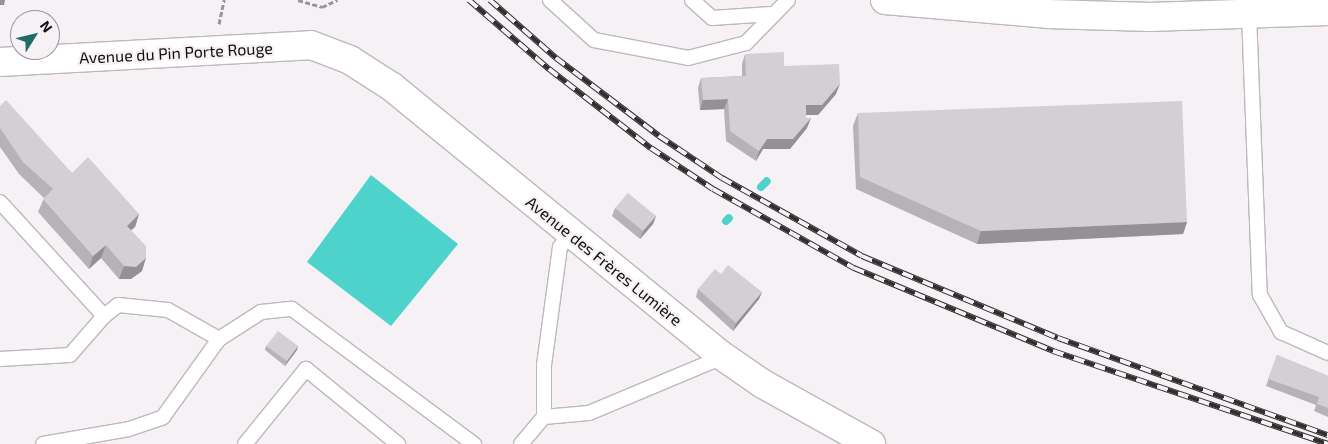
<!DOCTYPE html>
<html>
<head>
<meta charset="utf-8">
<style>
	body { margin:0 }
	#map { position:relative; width:1328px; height:444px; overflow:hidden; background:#f6f1f5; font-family:"Exo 2",sans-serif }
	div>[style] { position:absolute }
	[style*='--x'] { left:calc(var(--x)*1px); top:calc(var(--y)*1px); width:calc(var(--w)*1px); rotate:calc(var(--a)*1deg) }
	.water>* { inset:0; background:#4ed2cc }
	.stream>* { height:8px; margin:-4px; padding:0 4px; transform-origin:4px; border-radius:4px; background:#4ed2cc }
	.path>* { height:3px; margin-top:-1.5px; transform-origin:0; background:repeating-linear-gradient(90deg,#989497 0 5px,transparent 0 7.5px) }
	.roads { filter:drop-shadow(1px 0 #bdb8bc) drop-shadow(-1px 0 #bdb8bc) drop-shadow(0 1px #bdb8bc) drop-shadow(0 -1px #bdb8bc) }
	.lane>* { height:14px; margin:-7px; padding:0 7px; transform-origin:7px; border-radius:7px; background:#fff }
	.secondary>* { height:28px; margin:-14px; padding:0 14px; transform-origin:14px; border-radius:14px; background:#fff }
	.rail>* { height:5.5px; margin-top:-2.75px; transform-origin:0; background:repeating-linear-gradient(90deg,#f6f1f5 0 11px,#312e30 0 22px); box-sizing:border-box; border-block:1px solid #312e30 }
	.wall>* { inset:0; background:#b6b2b5 }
	.shaded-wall>* { inset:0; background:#949194 }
	.building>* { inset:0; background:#d4cfd3 }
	span { translate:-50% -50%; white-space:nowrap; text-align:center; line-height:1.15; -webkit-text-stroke:4.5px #f6f1f5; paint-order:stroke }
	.street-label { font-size:16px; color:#100e0f }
	.north { position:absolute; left:10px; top:10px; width:50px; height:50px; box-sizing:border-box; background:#f6f1f5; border:1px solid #9a9699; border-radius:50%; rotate:54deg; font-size:14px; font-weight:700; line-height:20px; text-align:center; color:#100e0f }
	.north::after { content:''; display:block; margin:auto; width:18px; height:22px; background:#1f6b68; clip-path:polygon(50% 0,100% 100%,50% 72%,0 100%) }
</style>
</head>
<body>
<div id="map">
	<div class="water">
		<i style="clip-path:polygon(371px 175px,458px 244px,391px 326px,307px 262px)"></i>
	</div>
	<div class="stream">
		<i style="--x:761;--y:187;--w:8;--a:-45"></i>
		<i style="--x:726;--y:221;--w:4;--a:-45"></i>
	</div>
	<div class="path">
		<i style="--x:298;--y:0;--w:25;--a:16"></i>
		<i style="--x:322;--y:7;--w:17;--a:-25"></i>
		<i style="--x:219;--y:24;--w:25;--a:-78"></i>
	</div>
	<div class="roads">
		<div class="lane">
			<i style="--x:550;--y:0;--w:59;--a:42.3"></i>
			<i style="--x:594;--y:40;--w:96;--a:10.8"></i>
			<i style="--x:688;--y:58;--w:60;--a:-14.5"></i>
			<i style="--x:746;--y:43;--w:60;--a:-45.7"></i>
			<i style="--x:692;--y:0;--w:27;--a:42"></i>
			<i style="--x:712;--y:18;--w:59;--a:-3.9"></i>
			<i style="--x:1249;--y:14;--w:281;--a:87.8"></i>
			<i style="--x:1260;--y:295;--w:43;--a:60.4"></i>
			<i style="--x:1281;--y:332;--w:51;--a:24.1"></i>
			<i style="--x:0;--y:202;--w:154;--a:47.6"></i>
			<i style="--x:104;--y:316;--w:18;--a:-38"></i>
			<i style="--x:118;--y:305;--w:50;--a:5.7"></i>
			<i style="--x:168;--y:310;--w:59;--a:29.6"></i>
			<i style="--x:569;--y:236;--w:14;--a:129"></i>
			<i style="--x:560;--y:247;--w:119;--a:97.7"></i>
			<i style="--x:544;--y:365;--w:52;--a:90"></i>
			<i style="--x:544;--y:417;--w:45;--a:-5.1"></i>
			<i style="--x:589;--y:413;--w:132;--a:-22.7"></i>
			<i style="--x:711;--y:362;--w:11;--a:-52"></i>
			<i style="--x:0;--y:359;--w:70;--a:-3.3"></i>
			<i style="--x:70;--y:355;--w:52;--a:-48.9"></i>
			<i style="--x:43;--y:444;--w:87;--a:-9.9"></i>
			<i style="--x:129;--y:429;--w:36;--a:-19"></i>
			<i style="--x:163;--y:417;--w:96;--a:-54.3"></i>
			<i style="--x:219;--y:339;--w:50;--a:-32.7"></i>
			<i style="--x:261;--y:312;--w:31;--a:-6"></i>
			<i style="--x:292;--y:309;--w:227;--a:36.6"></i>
			<i style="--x:245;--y:444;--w:97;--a:-50.9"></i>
			<i style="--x:306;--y:369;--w:119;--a:39.2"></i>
			<i style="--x:521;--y:444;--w:35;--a:-50"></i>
		</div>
		<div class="secondary">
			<i style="--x:885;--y:0;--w:163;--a:4.9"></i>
			<i style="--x:1047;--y:14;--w:103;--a:1.7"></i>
			<i style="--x:1150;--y:17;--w:178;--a:-1.9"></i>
			<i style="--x:0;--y:62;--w:311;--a:-3.1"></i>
			<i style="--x:311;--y:45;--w:42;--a:21"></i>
			<i style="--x:350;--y:60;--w:50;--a:32.7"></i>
			<i style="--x:392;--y:87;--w:421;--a:39.2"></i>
			<i style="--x:718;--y:353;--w:55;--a:34.6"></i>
			<i style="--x:763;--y:384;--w:124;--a:29.1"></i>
		</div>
	</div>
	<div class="rail">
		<i style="--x:469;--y:0;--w:106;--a:40.8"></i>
		<i style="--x:549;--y:69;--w:129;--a:37.8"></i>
		<i style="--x:651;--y:148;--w:74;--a:33.5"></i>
		<i style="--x:713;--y:189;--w:162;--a:29.3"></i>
		<i style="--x:854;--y:268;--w:216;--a:22.6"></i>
		<i style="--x:1053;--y:351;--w:290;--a:18.7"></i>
		<i style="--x:490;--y:0;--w:88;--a:41.3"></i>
		<i style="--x:556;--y:58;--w:129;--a:37.1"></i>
		<i style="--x:659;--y:136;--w:76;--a:33.7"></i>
		<i style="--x:722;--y:178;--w:160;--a:29.1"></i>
		<i style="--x:862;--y:256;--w:212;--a:22.7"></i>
		<i style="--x:1058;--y:338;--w:287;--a:19.8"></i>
	</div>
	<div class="wall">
		<i style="clip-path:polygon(745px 54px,784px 66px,836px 94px,818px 115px,806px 115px,807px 128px,790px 149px,763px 149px,756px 161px,726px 141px,724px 109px,700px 110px,698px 88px,701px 78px,742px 76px,742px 64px)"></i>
		<i style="clip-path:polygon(0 106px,72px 173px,139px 214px,135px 227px,131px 230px,142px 271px,131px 279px,119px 279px,101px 258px,89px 269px,38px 212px,44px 198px,19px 174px,0 147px)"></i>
		<i style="clip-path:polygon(858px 113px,1187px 222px,1183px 234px,977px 244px,856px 189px,853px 126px)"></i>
		<i style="clip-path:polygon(615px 208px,656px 216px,653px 224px,640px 239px,612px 216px)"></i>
		<i style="clip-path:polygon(721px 274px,762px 292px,759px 299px,733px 331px,696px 297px,698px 289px)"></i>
		<i style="clip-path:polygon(266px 346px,298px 346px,297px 350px,285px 366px,265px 350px)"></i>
		<i style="clip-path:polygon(1277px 355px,1328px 376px,1328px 417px,1314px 411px,1316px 405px,1266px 386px)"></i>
	</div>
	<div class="shaded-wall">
		<i style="clip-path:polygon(0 0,5px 0,4px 5px,0 5px)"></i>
		<i style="clip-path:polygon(840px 84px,836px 94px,818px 115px,802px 115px,806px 105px)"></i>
		<i style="clip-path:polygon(728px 99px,724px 109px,700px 110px,703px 100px)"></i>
		<i style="clip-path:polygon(811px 118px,807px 128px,790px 149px,763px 149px,756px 161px,759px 151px,767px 139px)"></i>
		<i style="clip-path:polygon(139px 214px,135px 227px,122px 238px,127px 226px)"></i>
		<i style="clip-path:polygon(656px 216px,653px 224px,640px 239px,643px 231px)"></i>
		<i style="clip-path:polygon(1187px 222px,1183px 234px,977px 244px,981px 231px)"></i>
		<i style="clip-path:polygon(106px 245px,101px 258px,89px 269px,93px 256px)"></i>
		<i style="clip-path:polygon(146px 258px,142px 271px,131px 279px,119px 279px,124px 266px)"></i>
		<i style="clip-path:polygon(762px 292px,759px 299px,733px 331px,736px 323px)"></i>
		<i style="clip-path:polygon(298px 346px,297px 350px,285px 366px,287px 361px)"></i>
	</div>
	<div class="building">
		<i style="clip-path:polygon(784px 52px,784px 66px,839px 64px,840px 84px,822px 105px,806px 105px,806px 118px,811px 118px,793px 139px,767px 139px,759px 151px,730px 131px,728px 99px,703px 100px,701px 78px,746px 76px,745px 54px)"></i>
		<i style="clip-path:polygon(6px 100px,72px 173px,88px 157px,139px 214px,127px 226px,146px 246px,146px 258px,136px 267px,124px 266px,106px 245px,93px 256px,43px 199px,53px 189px,23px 162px,0 128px,0 106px)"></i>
		<i style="clip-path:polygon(1182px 101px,1187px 222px,981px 231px,860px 177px,858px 113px)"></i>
		<i style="clip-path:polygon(628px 193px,656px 216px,643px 231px,615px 208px)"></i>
		<i style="clip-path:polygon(728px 265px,762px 292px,736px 323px,698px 289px,715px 269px,721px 274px)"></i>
		<i style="clip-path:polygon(278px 331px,298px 346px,287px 361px,266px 346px)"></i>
		<i style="clip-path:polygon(1277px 355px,1328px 376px,1328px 408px,1317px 404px,1319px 397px,1268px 379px)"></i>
	</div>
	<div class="street-label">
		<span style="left:176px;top:53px;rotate:-3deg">Avenue du Pin Porte Rouge</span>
		<span style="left:604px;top:261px;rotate:39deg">Avenue des Frères Lumière</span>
	</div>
	<div class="north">N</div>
</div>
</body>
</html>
